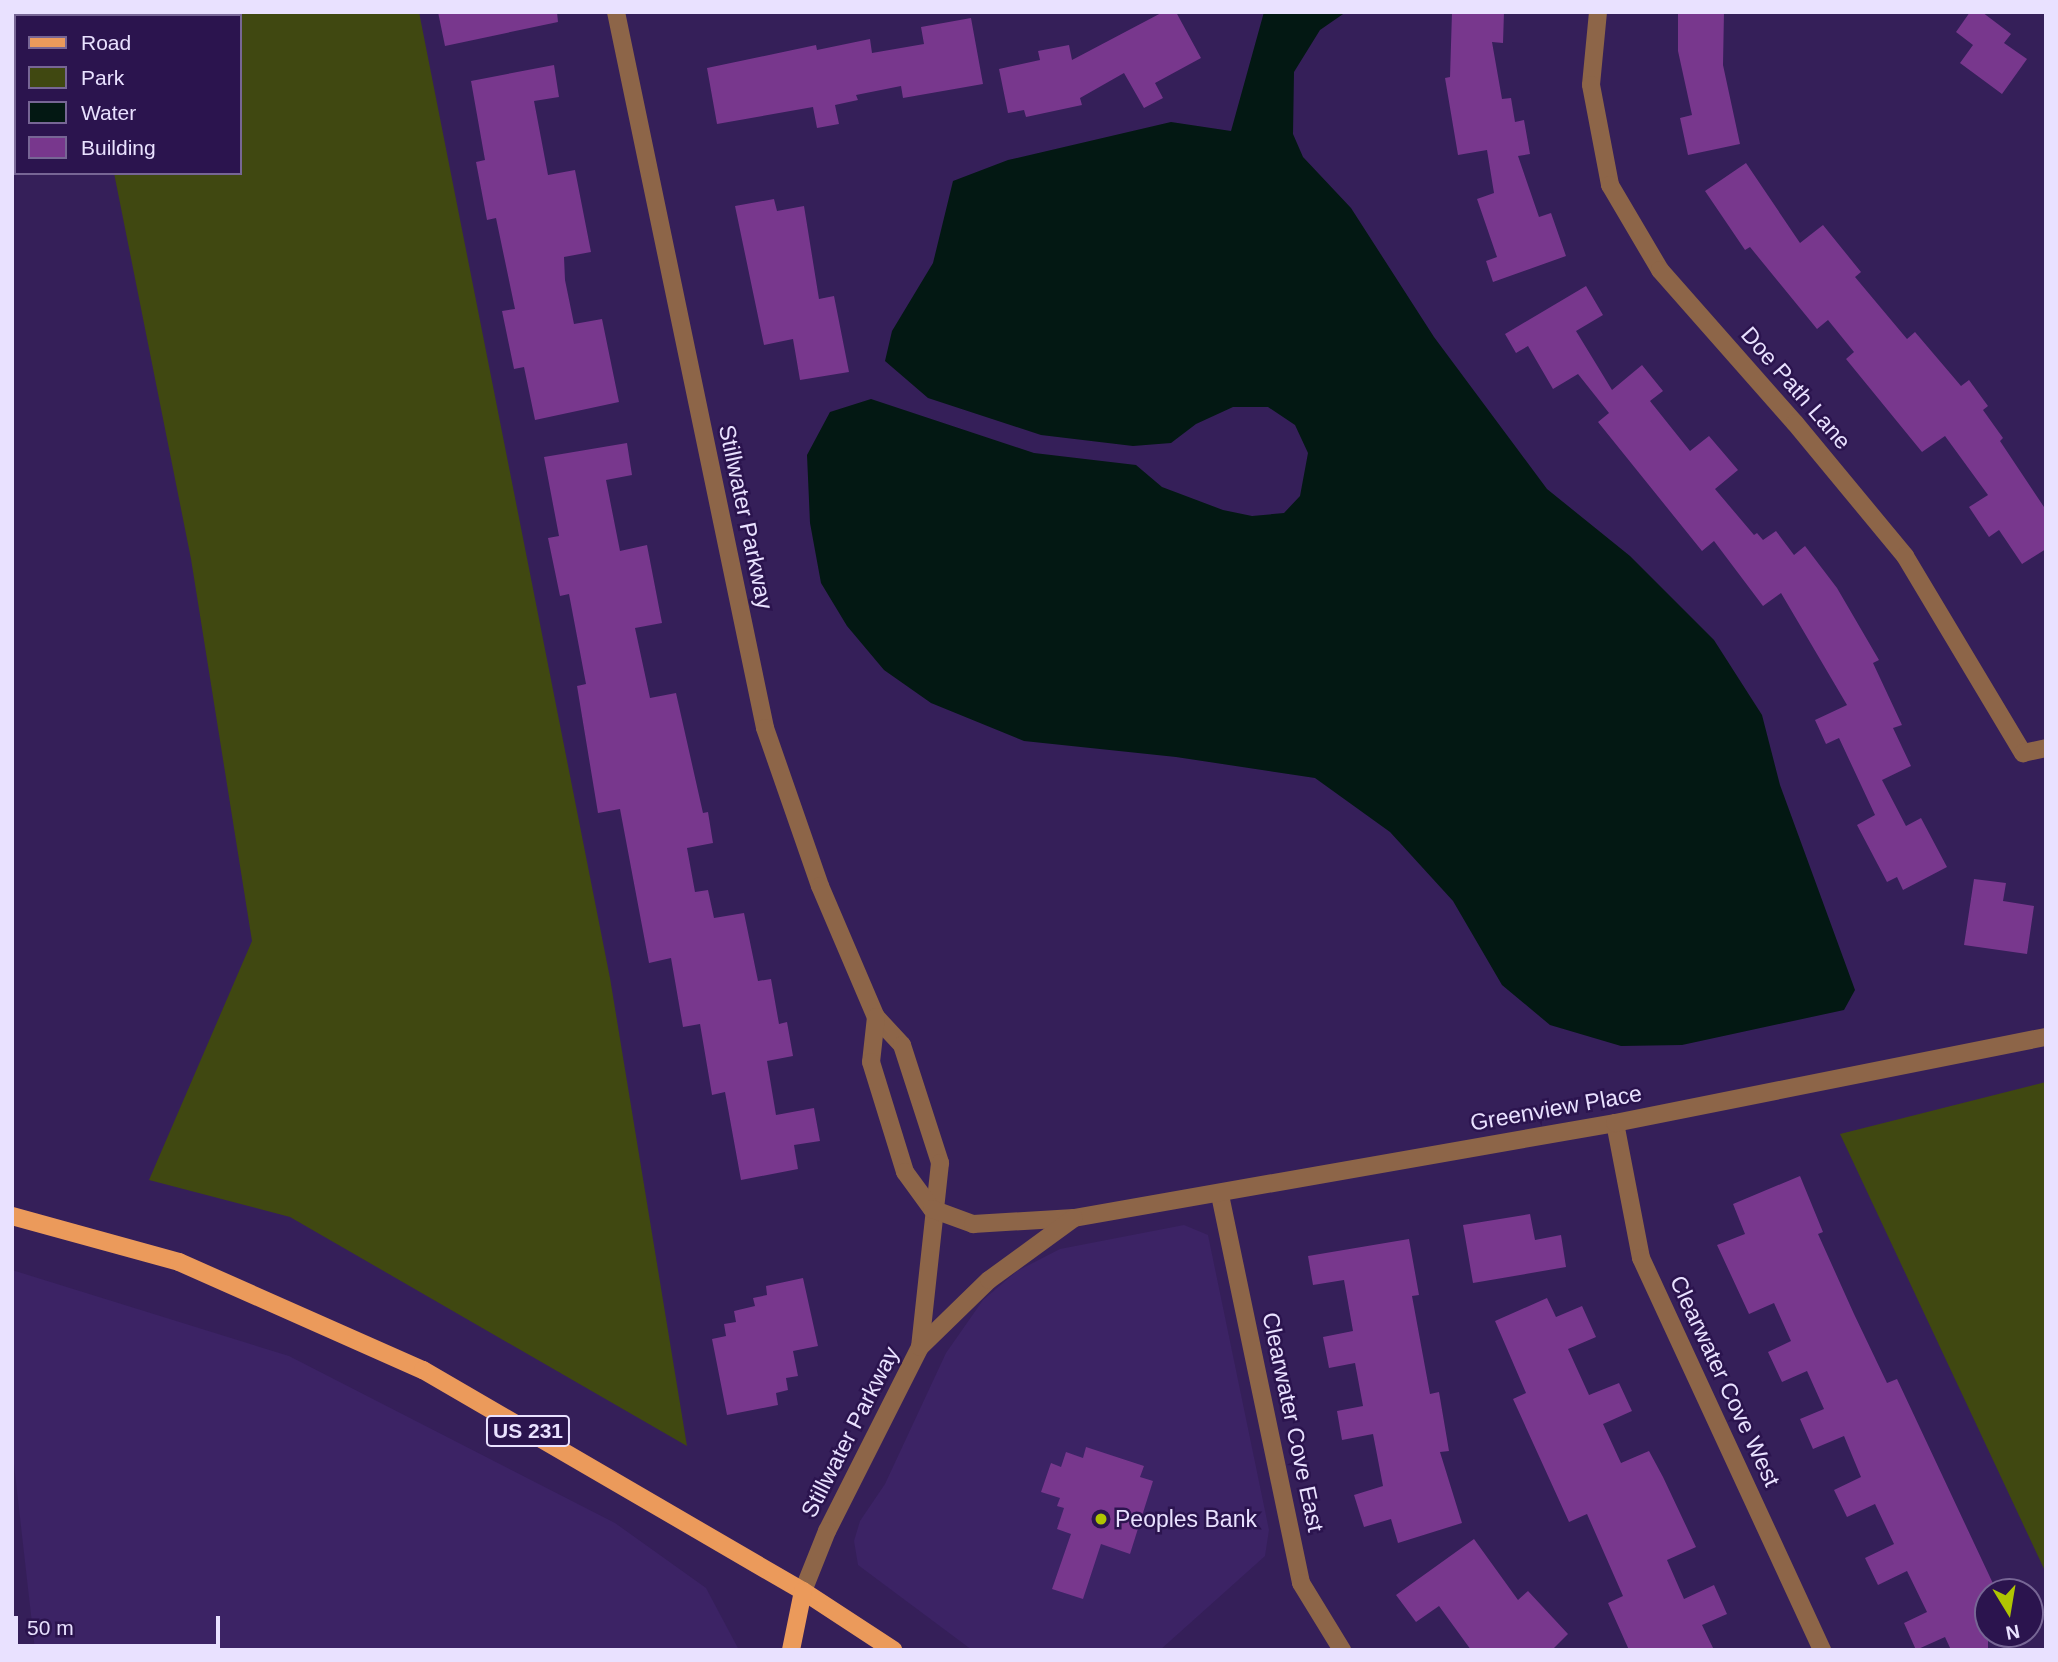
<!DOCTYPE html>
<html>
<head>
<meta charset="utf-8">
<style>
	body { margin:0 }
	#map { position:relative; width:2058px; height:1662px; overflow:hidden; background:#351f59; font-family:Helvetica,sans-serif }
	div>[style] { position:absolute }
	[style*='--x'] { left:calc(var(--x)*1px); top:calc(var(--y)*1px); width:calc(var(--w)*1px); rotate:calc(var(--a)*1deg) }
	.built>* { inset:0; background:#3c2365 }
	.green>* { inset:0; background:#404811 }
	.water>* { inset:0; background:#031813 }
	.building>* { inset:0; background:#78378d }
	.minor>* { height:18px; margin:-9px; padding:0 9px; transform-origin:9px; border-radius:9px; background:#8d6548 }
	.primary>* { height:18px; margin:-9px; padding:0 9px; transform-origin:9px; border-radius:9px; background:#eb9a5b }
	.dots>* { width:19px; height:19px; translate:-50% -50%; box-sizing:border-box; border:4px solid #2b144e; border-radius:50% }
	span { translate:-50% -50%; white-space:nowrap; text-align:center; line-height:1.15; -webkit-text-stroke:5px #2b144e; paint-order:stroke }
	.shield-label span { padding:2px 5px; background:#2b144e; border:2px solid; border-radius:5px; -webkit-text-stroke-width:0 }
	.shield-label { font-size:21px; color:#e9e1ff; font-weight:700 }
	.street-label { font-size:23px; color:#e9e1ff }
	.poi-label { font-size:23px; color:#e9e1ff }
	.left { translate:0 -50%; text-align:left }
	.frame { position:absolute; inset:0; border:14px solid #e9e1ff; pointer-events:none }
	.legend { position:absolute; left:14px; top:14px; width:228px; height:161px; box-sizing:border-box; background:#2b144e; border:2px solid #776695; margin:0; padding:9px 12px; list-style:none; font-size:21px; color:#e9e1ff }
	.legend li { display:flex; align-items:center; gap:14px; height:35px }
	.legend b { width:35px; border:2px solid #776695 }
	.north { position:absolute; left:1974px; top:1578px; width:70px; height:70px; box-sizing:border-box; background:#2b144e; border:2px solid #776695; border-radius:50%; rotate:169deg; font-size:19px; font-weight:700; line-height:28px; text-align:center; color:#e9e1ff }
	.north::after { content:''; display:block; margin:auto; width:24px; height:32px; background:#b0c502; clip-path:polygon(50% 0,100% 100%,50% 72%,0 100%) }
	.scale { position:absolute; left:14px; top:1616px; width:206px; height:32px; box-sizing:border-box; border:4px solid #e9e1ff; border-top:0; padding-left:9px; font-size:21px; line-height:24px; white-space:nowrap; color:#e9e1ff; -webkit-text-stroke:5px #2b144e; paint-order:stroke }
</style>
</head>
<body>
<div id="map">
	<div class="built">
		<i style="clip-path:polygon(1184px 1225px,1208px 1235px,1269px 1530px,1265px 1556px,1160px 1650px,972px 1650px,858px 1565px,854px 1541px,860px 1521px,885px 1484px,946px 1353px,983px 1300px,1017px 1271px,1060px 1249px)"></i>
		<i style="clip-path:polygon(12px 1270px,289px 1356px,615px 1523px,706px 1588px,739px 1650px,35px 1650px,12px 1447px)"></i>
	</div>
	<div class="green">
		<i style="clip-path:polygon(82px 12px,419px 12px,610px 978px,687px 1446px,290px 1217px,149px 1180px,252px 941px,191px 559px,114px 173px,240px 173px,240px 16px)"></i>
		<i style="clip-path:polygon(2046px 1082px,2046px 1573px,1840px 1134px)"></i>
	</div>
	<div class="water">
		<i style="clip-path:polygon(1264px 12px,1346px 12px,1320px 30px,1294px 72px,1293px 134px,1303px 157px,1351px 208px,1434px 337px,1547px 489px,1630px 556px,1714px 640px,1762px 715px,1780px 785px,1855px 990px,1844px 1010px,1682px 1045px,1621px 1046px,1550px 1025px,1502px 985px,1453px 901px,1390px 832px,1315px 778px,1176px 757px,1024px 741px,931px 703px,884px 670px,847px 626px,821px 583px,810px 523px,807px 455px,830px 412px,871px 399px,1034px 453px,1136px 465px,1162px 487px,1223px 510px,1252px 516px,1284px 513px,1300px 496px,1308px 453px,1295px 425px,1268px 407px,1233px 407px,1196px 424px,1171px 443px,1133px 446px,1041px 435px,928px 398px,885px 361px,892px 331px,933px 263px,953px 181px,1008px 160px,1171px 122px,1231px 131px)"></i>
	</div>
	<div class="building">
		<i style="clip-path:polygon(438px 12px,557px 12px,558px 22px,445px 46px)"></i>
		<i style="clip-path:polygon(1163px 12px,1176px 12px,1201px 58px,1155px 83px,1163px 98px,1144px 108px,1124px 73px,1080px 98px,1082px 105px,1026px 117px,1024px 110px,1008px 113px,999px 69px,1040px 60px,1038px 51px,1069px 45px,1072px 60px)"></i>
		<i style="clip-path:polygon(1452px 12px,1504px 12px,1503px 43px,1492px 42px,1502px 99px,1511px 98px,1515px 122px,1524px 120px,1530px 154px,1518px 156px,1539px 217px,1551px 213px,1566px 256px,1493px 282px,1486px 261px,1497px 257px,1477px 199px,1494px 193px,1487px 150px,1458px 155px,1445px 78px,1450px 77px)"></i>
		<i style="clip-path:polygon(1678px 12px,1724px 12px,1723px 65px,1740px 144px,1688px 155px,1680px 118px,1692px 115px,1678px 51px)"></i>
		<i style="clip-path:polygon(1970px 12px,1982px 12px,2011px 34px,2004px 43px,2027px 59px,2002px 94px,1960px 63px,1973px 45px,1956px 32px)"></i>
		<i style="clip-path:polygon(971px 18px,983px 84px,903px 98px,901px 86px,856px 95px,858px 100px,835px 105px,839px 124px,817px 128px,813px 107px,717px 124px,707px 68px,816px 45px,817px 50px,870px 39px,872px 53px,924px 44px,921px 27px)"></i>
		<i style="clip-path:polygon(554px 65px,559px 97px,534px 101px,548px 175px,575px 170px,591px 252px,564px 257px,565px 280px,574px 324px,602px 319px,619px 402px,535px 420px,524px 367px,514px 369px,502px 311px,515px 309px,496px 218px,487px 220px,476px 162px,485px 160px,471px 81px)"></i>
		<i style="clip-path:polygon(1746px 163px,1800px 243px,1823px 225px,1861px 272px,1855px 277px,1907px 339px,1915px 332px,1961px 386px,1969px 380px,1988px 406px,1983px 410px,2003px 438px,2000px 441px,2046px 510px,2046px 549px,2022px 564px,1999px 530px,1989px 537px,1969px 507px,1988px 495px,1945px 436px,1922px 452px,1846px 359px,1854px 352px,1828px 320px,1817px 329px,1750px 247px,1745px 250px,1705px 191px)"></i>
		<i style="clip-path:polygon(774px 199px,777px 211px,804px 206px,819px 299px,834px 296px,849px 372px,800px 380px,793px 339px,764px 345px,735px 206px)"></i>
		<i style="clip-path:polygon(1586px 286px,1603px 315px,1576px 331px,1612px 390px,1642px 365px,1663px 391px,1650px 401px,1690px 451px,1709px 436px,1738px 470px,1715px 489px,1754px 535px,1757px 533px,1763px 540px,1776px 531px,1794px 555px,1805px 546px,1837px 588px,1879px 660px,1873px 663px,1902px 725px,1893px 728px,1911px 766px,1882px 780px,1906px 826px,1921px 818px,1947px 867px,1903px 890px,1897px 877px,1887px 882px,1857px 825px,1875px 815px,1839px 738px,1826px 744px,1815px 720px,1847px 705px,1781px 593px,1763px 606px,1714px 541px,1702px 551px,1598px 422px,1609px 413px,1578px 374px,1553px 389px,1528px 346px,1516px 353px,1505px 334px)"></i>
		<i style="clip-path:polygon(627px 443px,632px 475px,606px 480px,620px 551px,647px 545px,662px 623px,635px 628px,650px 698px,676px 693px,703px 813px,708px 812px,713px 843px,687px 848px,695px 892px,708px 890px,714px 918px,744px 913px,758px 981px,771px 979px,779px 1024px,787px 1022px,793px 1056px,767px 1061px,776px 1115px,814px 1108px,820px 1141px,794px 1145px,798px 1169px,741px 1180px,725px 1092px,712px 1095px,700px 1024px,683px 1027px,671px 958px,649px 963px,620px 809px,598px 813px,577px 686px,586px 684px,569px 594px,560px 596px,548px 538px,559px 536px,544px 457px)"></i>
		<i style="clip-path:polygon(1974px 879px,2006px 883px,2003px 901px,2034px 906px,2027px 954px,1964px 945px)"></i>
		<i style="clip-path:polygon(1800px 1176px,1823px 1232px,1818px 1234px,1854px 1314px,1887px 1383px,1897px 1379px,1997px 1592px,1988px 1592px,1988px 1650px,1951px 1650px,1945px 1637px,1916px 1650px,1904px 1623px,1927px 1612px,1907px 1571px,1878px 1585px,1865px 1558px,1894px 1544px,1875px 1504px,1847px 1517px,1834px 1490px,1861px 1477px,1844px 1436px,1813px 1449px,1800px 1419px,1824px 1409px,1807px 1371px,1782px 1382px,1768px 1352px,1791px 1341px,1774px 1303px,1749px 1314px,1717px 1245px,1745px 1234px,1733px 1204px)"></i>
		<i style="clip-path:polygon(1530px 1214px,1535px 1240px,1561px 1235px,1566px 1267px,1473px 1283px,1463px 1225px)"></i>
		<i style="clip-path:polygon(1409px 1239px,1419px 1295px,1412px 1296px,1430px 1394px,1439px 1392px,1449px 1451px,1440px 1452px,1462px 1523px,1398px 1543px,1391px 1519px,1364px 1527px,1354px 1495px,1383px 1486px,1373px 1434px,1342px 1440px,1337px 1411px,1363px 1406px,1355px 1363px,1329px 1368px,1323px 1337px,1353px 1331px,1344px 1280px,1313px 1285px,1308px 1256px)"></i>
		<i style="clip-path:polygon(803px 1278px,818px 1346px,793px 1351px,798px 1376px,786px 1378px,788px 1390px,776px 1393px,778px 1405px,727px 1415px,712px 1339px,726px 1336px,724px 1324px,736px 1322px,734px 1311px,755px 1306px,753px 1298px,767px 1295px,766px 1286px)"></i>
		<i style="clip-path:polygon(1547px 1298px,1556px 1317px,1582px 1306px,1596px 1337px,1568px 1349px,1589px 1395px,1619px 1383px,1632px 1411px,1603px 1424px,1621px 1463px,1649px 1451px,1663px 1477px,1696px 1547px,1667px 1560px,1684px 1599px,1714px 1585px,1727px 1614px,1702px 1625px,1714px 1650px,1629px 1650px,1608px 1603px,1623px 1596px,1587px 1514px,1569px 1522px,1513px 1399px,1526px 1393px,1495px 1321px)"></i>
		<i style="clip-path:polygon(1086px 1447px,1144px 1466px,1140px 1477px,1153px 1481px,1130px 1554px,1101px 1544px,1083px 1599px,1052px 1589px,1071px 1534px,1057px 1529px,1064px 1508px,1057px 1506px,1060px 1498px,1041px 1492px,1051px 1463px,1061px 1467px,1066px 1452px,1083px 1458px)"></i>
		<i style="clip-path:polygon(1474px 1539px,1518px 1600px,1528px 1591px,1568px 1634px,1552px 1650px,1471px 1650px,1439px 1606px,1416px 1622px,1396px 1595px)"></i>
	</div>
	<div class="minor">
		<i style="--x:616;--y:12;--w:731;--a:78.24"></i>
		<i style="--x:765;--y:728;--w:167;--a:70.8"></i>
		<i style="--x:820;--y:886;--w:142;--a:66.9"></i>
		<i style="--x:876;--y:1017;--w:38;--a:47"></i>
		<i style="--x:902;--y:1045;--w:124;--a:72.1"></i>
		<i style="--x:940;--y:1163;--w:185;--a:96.2"></i>
		<i style="--x:920;--y:1347;--w:206;--a:116.8"></i>
		<i style="--x:827;--y:1531;--w:65;--a:111.8"></i>
		<i style="--x:1598;--y:12;--w:73;--a:95.5"></i>
		<i style="--x:1591;--y:85;--w:102;--a:79.2"></i>
		<i style="--x:1610;--y:185;--w:99;--a:59.5"></i>
		<i style="--x:1660;--y:270;--w:204;--a:48.6"></i>
		<i style="--x:1795;--y:423;--w:173;--a:50.4"></i>
		<i style="--x:1905;--y:556;--w:230;--a:59.1"></i>
		<i style="--x:2023;--y:753;--w:24;--a:-12"></i>
		<i style="--x:876;--y:1017;--w:45;--a:96.3"></i>
		<i style="--x:871;--y:1062;--w:115;--a:72.8"></i>
		<i style="--x:905;--y:1172;--w:46;--a:53.9"></i>
		<i style="--x:1615;--y:1123;--w:137;--a:79.1"></i>
		<i style="--x:1641;--y:1258;--w:432;--a:65.2"></i>
		<i style="--x:1220;--y:1195;--w:396;--a:78.2"></i>
		<i style="--x:1301;--y:1583;--w:79;--a:58.5"></i>
		<i style="--x:932;--y:1209;--w:44;--a:20.1"></i>
		<i style="--x:973;--y:1224;--w:101;--a:-3.4"></i>
		<i style="--x:1074;--y:1218;--w:549;--a:-9.96"></i>
		<i style="--x:1615;--y:1123;--w:439;--a:-11.3"></i>
		<i style="--x:920;--y:1347;--w:96;--a:-44.2"></i>
		<i style="--x:989;--y:1280;--w:105;--a:-36.1"></i>
	</div>
	<div class="primary">
		<i style="--x:12;--y:1216;--w:173;--a:15.4"></i>
		<i style="--x:179;--y:1262;--w:267;--a:23.9"></i>
		<i style="--x:423;--y:1370;--w:440;--a:30.2"></i>
		<i style="--x:803;--y:1591;--w:108;--a:33.2"></i>
		<i style="--x:791;--y:1650;--w:60;--a:-78.5"></i>
	</div>
	<div class="dots">
		<i style="left:1101px;top:1519px;background:#b0c502"></i>
	</div>
	<div class="shield-label">
		<span style="left:528px;top:1431px">US 231</span>
	</div>
	<div class="street-label">
		<span style="left:1796px;top:388px;rotate:49deg">Doe Path Lane</span>
		<span style="left:746px;top:517px;rotate:78deg">Stillwater Parkway</span>
		<span style="left:1556px;top:1108px;rotate:-10deg">Greenview Place</span>
		<span style="left:1725px;top:1381px;rotate:65deg">Clearwater Cove West</span>
		<span style="left:1293px;top:1422px;rotate:78deg">Clearwater Cove East</span>
		<span style="left:850px;top:1432px;rotate:-63deg">Stillwater Parkway</span>
	</div>
	<div class="poi-label">
		<span class="left" style="left:1115px;top:1519px">Peoples Bank</span>
	</div>
	<div class="frame"></div>
	<ul class="legend">
	<li><b style="height:9px;background:#eb9a5b"></b>Road</li>
	<li><b style="height:19px;background:#404811"></b>Park</li>
	<li><b style="height:19px;background:#031813"></b>Water</li>
	<li><b style="height:19px;background:#78378d"></b>Building</li>
	</ul>
	<div class="north">N</div>
	<div class="scale">50 m</div>
</div>
</body>
</html>
